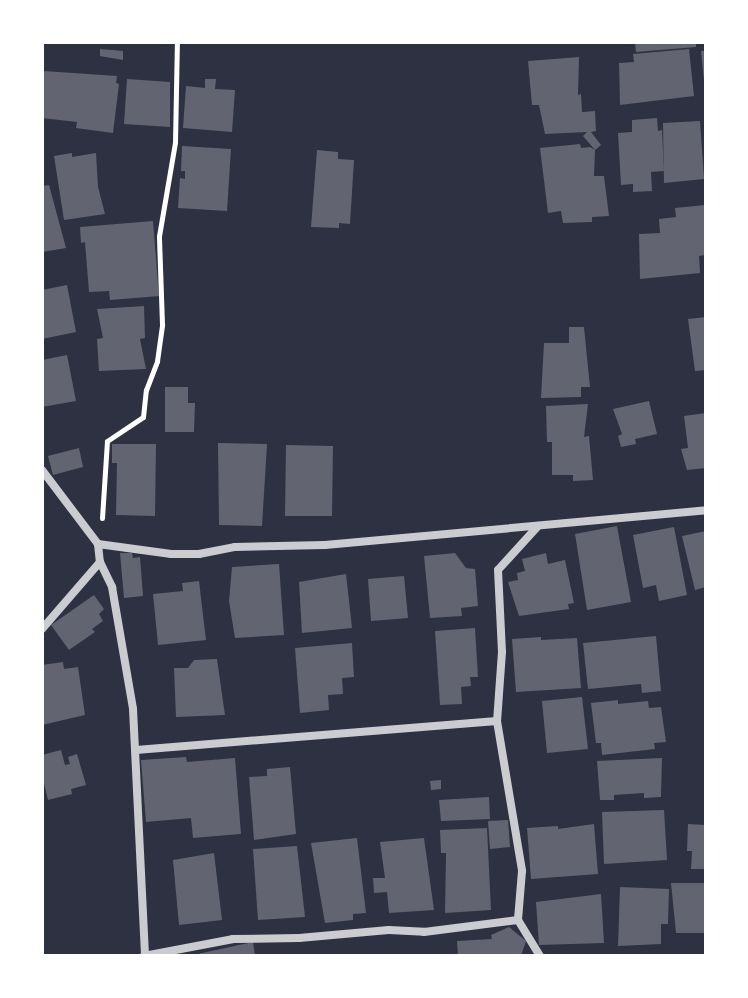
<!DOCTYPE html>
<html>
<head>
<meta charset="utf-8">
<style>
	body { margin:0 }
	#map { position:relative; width:748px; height:998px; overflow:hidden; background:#2d3142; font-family:"Roboto Serif",serif }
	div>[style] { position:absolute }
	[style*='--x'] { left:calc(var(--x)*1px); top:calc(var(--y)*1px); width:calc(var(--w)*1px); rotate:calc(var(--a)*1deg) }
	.building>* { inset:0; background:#626471 }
	.path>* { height:5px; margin:-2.5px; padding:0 2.5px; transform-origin:2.5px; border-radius:2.5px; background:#fff }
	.minor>* { height:8px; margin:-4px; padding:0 4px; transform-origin:4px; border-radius:4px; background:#caccd0 }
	span { translate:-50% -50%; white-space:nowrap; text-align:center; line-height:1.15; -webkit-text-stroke:6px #fff; paint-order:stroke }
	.frame { position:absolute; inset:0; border:44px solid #fff; pointer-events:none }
</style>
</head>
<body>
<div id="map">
	<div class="building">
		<i style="clip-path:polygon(635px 42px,696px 42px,696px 47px,636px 52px)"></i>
		<i style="clip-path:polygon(100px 49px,123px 51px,123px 60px,100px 56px)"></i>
		<i style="clip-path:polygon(689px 49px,694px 96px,620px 105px,619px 63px,634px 62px,633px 54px)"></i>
		<i style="clip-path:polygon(701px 51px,706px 51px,706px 81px,704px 81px)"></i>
		<i style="clip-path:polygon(579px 57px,578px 95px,581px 94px,582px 112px,595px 111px,596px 131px,591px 132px,601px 145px,595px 150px,583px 136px,587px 132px,545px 134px,539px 105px,532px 105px,528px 61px)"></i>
		<i style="clip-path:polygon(44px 71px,117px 76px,116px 83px,119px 84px,113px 133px,76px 128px,77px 122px,42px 118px)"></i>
		<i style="clip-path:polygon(127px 79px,170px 82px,170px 127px,124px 124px)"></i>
		<i style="clip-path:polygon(205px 79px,216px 79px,215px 89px,235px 90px,232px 132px,183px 128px,186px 86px,205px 88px)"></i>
		<i style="clip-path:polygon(657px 118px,658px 131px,662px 130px,664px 171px,651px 172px,652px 191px,633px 192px,633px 184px,621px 185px,618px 133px,632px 132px,632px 120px)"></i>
		<i style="clip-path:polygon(700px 121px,704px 179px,664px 183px,663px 123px)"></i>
		<i style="clip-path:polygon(580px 144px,581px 148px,590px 147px,595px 150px,594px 176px,604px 176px,609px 216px,592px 217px,592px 222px,563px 223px,561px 211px,548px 213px,540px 148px)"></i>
		<i style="clip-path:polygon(182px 146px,231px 149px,227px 211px,178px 208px,180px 178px,185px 179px,185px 171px,181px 171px)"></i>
		<i style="clip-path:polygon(317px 150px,338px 152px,338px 159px,354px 160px,350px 224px,339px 223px,339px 228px,311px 227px)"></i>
		<i style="clip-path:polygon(72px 153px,72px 157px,96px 153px,98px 187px,105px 214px,64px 220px,54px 156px)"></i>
		<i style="clip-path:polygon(49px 185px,66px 248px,42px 252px,42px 186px)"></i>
		<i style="clip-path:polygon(705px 205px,706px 255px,699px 256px,700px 273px,640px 279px,639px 234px,660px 233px,659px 219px,676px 217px,675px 208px)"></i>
		<i style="clip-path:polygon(153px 221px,159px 296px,110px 300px,109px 291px,89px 292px,85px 242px,81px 243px,80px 227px)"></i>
		<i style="clip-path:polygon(67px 285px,76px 332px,42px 339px,42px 290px)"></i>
		<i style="clip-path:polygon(144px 306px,145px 338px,140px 339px,146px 369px,99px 371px,97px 339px,103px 338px,97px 309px)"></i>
		<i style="clip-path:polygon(706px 317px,706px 370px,695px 371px,688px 319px)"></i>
		<i style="clip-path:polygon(569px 327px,584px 327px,590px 387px,581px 387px,581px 397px,541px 398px,544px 343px,569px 343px)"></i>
		<i style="clip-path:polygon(67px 355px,76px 401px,42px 407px,42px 360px)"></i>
		<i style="clip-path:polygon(165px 387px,188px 387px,188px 403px,195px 403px,194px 432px,165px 432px)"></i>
		<i style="clip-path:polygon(649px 401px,657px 434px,635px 439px,636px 444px,621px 447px,618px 436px,622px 434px,613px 409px)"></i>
		<i style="clip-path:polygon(588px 404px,584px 437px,589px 436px,593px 480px,573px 481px,573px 475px,552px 475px,552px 442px,547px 442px,546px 406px)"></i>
		<i style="clip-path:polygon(706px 413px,706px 468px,687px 470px,681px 449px,688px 448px,684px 416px)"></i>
		<i style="clip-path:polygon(218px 443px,267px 444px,262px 526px,219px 525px)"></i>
		<i style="clip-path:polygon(112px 444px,156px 444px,155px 516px,116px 515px,117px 463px,112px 463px)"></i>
		<i style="clip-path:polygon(286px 445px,333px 446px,332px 516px,285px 516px)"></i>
		<i style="clip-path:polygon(79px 448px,83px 467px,53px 475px,48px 456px)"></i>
		<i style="clip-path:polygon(617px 526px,631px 602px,587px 610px,575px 534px)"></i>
		<i style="clip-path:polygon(674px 527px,687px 595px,659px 601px,656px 585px,643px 588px,633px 535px)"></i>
		<i style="clip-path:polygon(706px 531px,706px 587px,695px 590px,682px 536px)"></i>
		<i style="clip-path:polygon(120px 553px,132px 553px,133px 558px,140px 557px,143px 596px,124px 598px)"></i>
		<i style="clip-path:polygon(455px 553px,466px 568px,475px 569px,478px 606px,461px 608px,462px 616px,430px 618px,424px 556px)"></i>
		<i style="clip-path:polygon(546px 553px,548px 564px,565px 560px,574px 603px,568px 604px,569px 609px,519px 616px,508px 582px,518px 580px,517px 573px,525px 571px,522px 559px)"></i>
		<i style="clip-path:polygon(279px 564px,284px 635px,235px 638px,229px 601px,232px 567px)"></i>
		<i style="clip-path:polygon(346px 574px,352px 628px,302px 633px,299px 582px)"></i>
		<i style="clip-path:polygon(404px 576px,408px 618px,371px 621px,368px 579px)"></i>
		<i style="clip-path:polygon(199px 581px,206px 640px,158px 645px,153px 594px,183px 591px,182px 583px)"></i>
		<i style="clip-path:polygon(94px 595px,104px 609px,99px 614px,103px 621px,92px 629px,95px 632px,69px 650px,51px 625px)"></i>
		<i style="clip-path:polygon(475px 628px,478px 677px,470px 677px,471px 686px,461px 687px,462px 704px,440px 705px,435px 631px)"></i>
		<i style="clip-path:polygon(656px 636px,661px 691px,642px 693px,641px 684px,588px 689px,583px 643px)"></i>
		<i style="clip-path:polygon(541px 637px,541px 640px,577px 638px,581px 688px,516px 692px,512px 639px)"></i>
		<i style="clip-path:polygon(352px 643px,354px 677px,342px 678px,343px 694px,328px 695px,329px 710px,300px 713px,295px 648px)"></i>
		<i style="clip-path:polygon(217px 659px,225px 715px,176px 717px,174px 668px,188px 668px,194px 660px)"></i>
		<i style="clip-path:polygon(63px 662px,64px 669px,78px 667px,85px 715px,42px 725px,42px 665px)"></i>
		<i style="clip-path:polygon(582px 697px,588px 749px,547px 753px,542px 701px)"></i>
		<i style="clip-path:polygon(618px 700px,618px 704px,648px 701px,649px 708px,661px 707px,666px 742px,654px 743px,655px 749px,602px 755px,601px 743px,596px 743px,591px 703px)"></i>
		<i style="clip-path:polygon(61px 750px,65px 765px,70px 764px,68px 757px,77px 754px,86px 785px,71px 789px,72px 794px,48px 800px,42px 775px,42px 755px)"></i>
		<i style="clip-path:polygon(186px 757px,187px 762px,235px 758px,241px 834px,193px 838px,191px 818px,146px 822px,141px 760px)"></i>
		<i style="clip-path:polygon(662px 758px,661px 797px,644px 798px,644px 793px,614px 795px,614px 800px,600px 800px,597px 761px)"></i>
		<i style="clip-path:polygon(290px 767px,296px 834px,254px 840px,249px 777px,267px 776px,267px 769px)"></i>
		<i style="clip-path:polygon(441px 780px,441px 789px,431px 790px,430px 781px)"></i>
		<i style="clip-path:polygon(489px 797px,490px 819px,441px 821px,439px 800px)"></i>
		<i style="clip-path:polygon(664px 810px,667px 860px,604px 864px,602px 812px)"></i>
		<i style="clip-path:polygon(508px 820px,510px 847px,490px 849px,488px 821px)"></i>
		<i style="clip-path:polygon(594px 824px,598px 874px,531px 879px,527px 828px,558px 826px,558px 829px)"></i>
		<i style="clip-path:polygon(688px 824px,706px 825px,706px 869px,691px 869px,692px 851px,687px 851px)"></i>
		<i style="clip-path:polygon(487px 828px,491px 910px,445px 913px,446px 853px,441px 853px,440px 830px)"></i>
		<i style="clip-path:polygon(357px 838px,366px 913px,353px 914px,353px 920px,325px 923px,311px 843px)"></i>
		<i style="clip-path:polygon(424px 838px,434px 910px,389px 913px,387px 892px,374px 893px,373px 878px,385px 878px,380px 842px)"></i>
		<i style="clip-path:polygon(297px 846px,305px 917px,258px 920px,253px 849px)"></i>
		<i style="clip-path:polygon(214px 853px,222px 920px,179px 925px,173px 860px)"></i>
		<i style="clip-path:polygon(671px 883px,706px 883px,706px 933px,676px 933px)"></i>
		<i style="clip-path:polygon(620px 887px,669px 889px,668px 924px,661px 924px,661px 944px,618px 946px)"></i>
		<i style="clip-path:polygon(601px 894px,604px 943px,539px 945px,536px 902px)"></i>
		<i style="clip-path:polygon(509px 927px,526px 941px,521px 956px,458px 956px,457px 941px,492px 939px,491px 935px)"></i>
		<i style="clip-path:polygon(253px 942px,255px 956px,193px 956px,193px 955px)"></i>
	</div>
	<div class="path">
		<i style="--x:102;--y:518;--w:77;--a:-86.3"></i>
		<i style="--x:107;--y:441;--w:43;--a:-33.7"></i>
		<i style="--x:143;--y:417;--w:27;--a:-84"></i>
		<i style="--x:146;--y:390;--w:31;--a:-69"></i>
		<i style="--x:157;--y:361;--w:37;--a:-82"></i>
		<i style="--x:162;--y:324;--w:88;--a:-92"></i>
		<i style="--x:159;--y:236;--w:95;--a:-80.3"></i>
		<i style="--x:175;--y:142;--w:100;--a:-88.9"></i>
	</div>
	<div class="minor">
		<i style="--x:42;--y:470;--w:93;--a:52.9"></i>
		<i style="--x:98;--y:544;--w:18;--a:84"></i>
		<i style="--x:100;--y:562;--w:89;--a:130.9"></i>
		<i style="--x:538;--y:526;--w:59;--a:132.3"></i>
		<i style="--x:498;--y:570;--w:82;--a:87.2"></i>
		<i style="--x:502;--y:652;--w:69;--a:94.1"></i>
		<i style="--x:497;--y:721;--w:152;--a:80.5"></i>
		<i style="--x:522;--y:871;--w:49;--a:94.7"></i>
		<i style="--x:518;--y:920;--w:42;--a:58.6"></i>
		<i style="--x:98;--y:544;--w:74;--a:7.8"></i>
		<i style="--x:171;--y:554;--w:28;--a:0"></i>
		<i style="--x:199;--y:554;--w:37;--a:-11"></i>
		<i style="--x:235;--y:547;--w:90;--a:-1.3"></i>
		<i style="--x:325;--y:545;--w:383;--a:-5.2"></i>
		<i style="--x:100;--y:562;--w:28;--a:64"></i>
		<i style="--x:112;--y:587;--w:124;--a:80.2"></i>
		<i style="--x:133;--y:709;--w:247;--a:87.2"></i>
		<i style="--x:136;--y:750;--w:362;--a:-4.6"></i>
		<i style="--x:144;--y:956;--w:91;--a:-10.8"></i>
		<i style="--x:233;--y:939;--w:66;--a:-0.9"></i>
		<i style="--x:299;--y:938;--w:90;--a:-5.1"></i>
		<i style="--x:389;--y:930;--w:35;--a:3"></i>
		<i style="--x:424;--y:932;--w:95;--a:-7.3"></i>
	</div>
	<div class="frame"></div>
</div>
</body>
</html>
